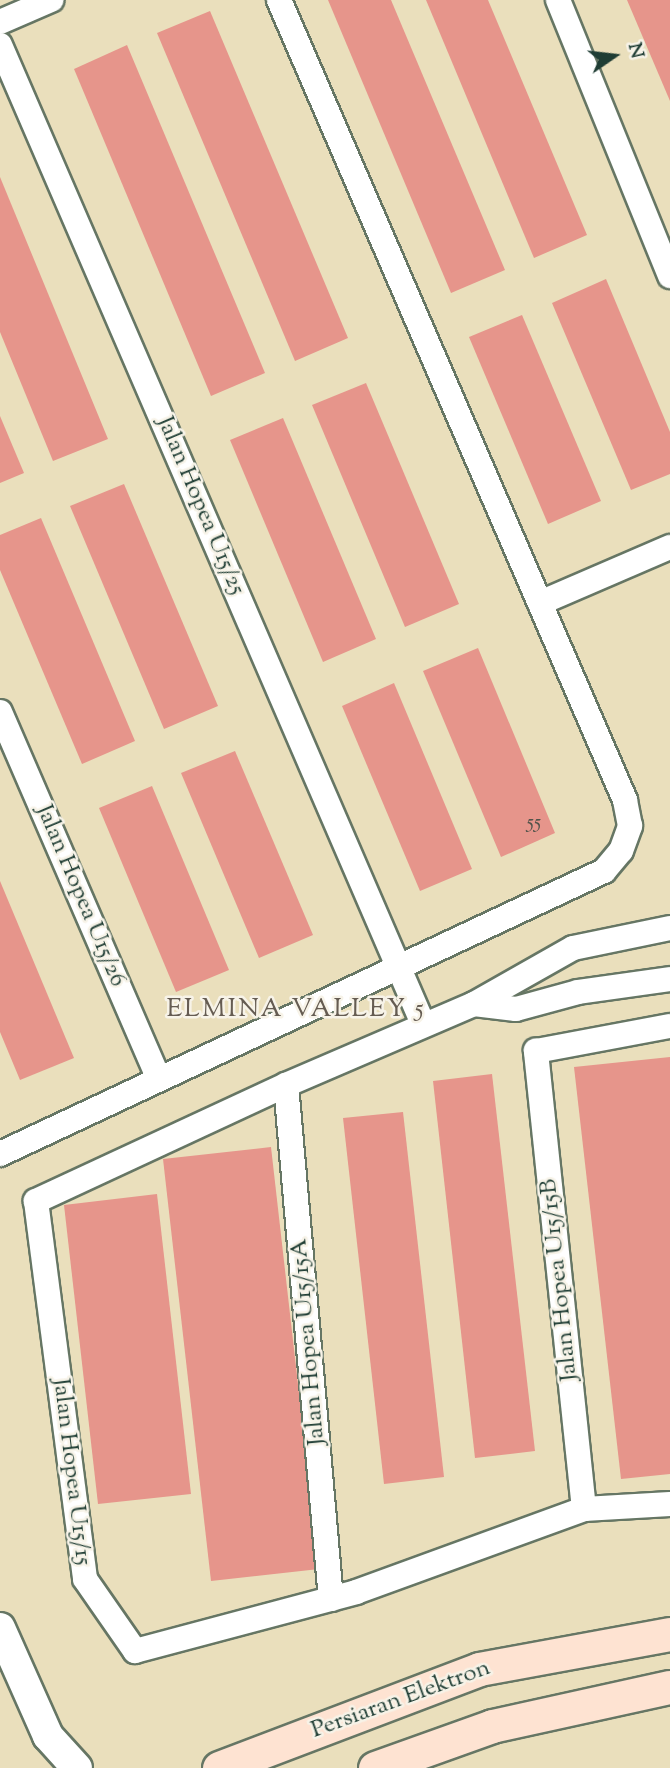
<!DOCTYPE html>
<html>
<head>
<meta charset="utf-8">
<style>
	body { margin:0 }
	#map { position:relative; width:670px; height:1768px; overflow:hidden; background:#eadfbc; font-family:"Sorts Mill Goudy",serif }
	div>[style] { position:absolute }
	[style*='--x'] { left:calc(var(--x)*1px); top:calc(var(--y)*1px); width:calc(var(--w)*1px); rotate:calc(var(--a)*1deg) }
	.building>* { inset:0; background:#e6958b }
	.roads { filter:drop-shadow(2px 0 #667664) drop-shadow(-2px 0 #667664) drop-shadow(0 2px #667664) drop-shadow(0 -2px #667664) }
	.minor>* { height:24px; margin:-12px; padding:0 12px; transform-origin:12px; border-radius:12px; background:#fff }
	.tertiary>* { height:30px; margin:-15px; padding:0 15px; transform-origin:15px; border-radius:15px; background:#fff }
	.secondary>* { height:33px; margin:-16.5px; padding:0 16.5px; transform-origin:16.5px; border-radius:16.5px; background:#fee3d2 }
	span { translate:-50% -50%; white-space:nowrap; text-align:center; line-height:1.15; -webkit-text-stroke:5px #f7f3e8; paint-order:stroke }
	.number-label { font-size:21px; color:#51534a }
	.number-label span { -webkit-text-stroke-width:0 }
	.street-label { font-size:24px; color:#1f3d34 }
	.neighbourhood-label { font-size:26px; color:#655c52; letter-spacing:2px }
	.north { position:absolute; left:579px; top:21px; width:70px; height:70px; -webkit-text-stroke:5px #f7f3e8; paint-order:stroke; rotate:76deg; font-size:19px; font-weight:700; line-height:28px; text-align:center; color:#1f3d34 }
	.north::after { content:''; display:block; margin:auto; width:24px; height:32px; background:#1f3d34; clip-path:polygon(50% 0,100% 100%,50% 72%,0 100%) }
</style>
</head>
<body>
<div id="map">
	<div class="building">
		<i style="clip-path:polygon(328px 0,391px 0,505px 270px,451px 293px)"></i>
		<i style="clip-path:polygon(426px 0,488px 0,587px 235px,534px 258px)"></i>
		<i style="clip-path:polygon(627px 0,670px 0,670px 101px)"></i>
		<i style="clip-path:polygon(210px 11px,348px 338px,295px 361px,157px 33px)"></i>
		<i style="clip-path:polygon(127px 45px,265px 373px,211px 396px,74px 69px)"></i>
		<i style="clip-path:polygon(0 177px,108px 439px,53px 461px,0 332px)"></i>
		<i style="clip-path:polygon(606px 279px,670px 432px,670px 474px,631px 490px,552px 303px)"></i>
		<i style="clip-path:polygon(522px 315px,601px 501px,548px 524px,469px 337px)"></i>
		<i style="clip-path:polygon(366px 383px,459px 604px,405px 627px,312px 405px)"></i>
		<i style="clip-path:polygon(0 416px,24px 473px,0 483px)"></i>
		<i style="clip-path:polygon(283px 418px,376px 639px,323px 662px,230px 440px)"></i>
		<i style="clip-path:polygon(124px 484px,218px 706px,164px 729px,70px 506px)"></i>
		<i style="clip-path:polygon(41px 518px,135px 741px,82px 764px,0 570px,0 535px)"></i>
		<i style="clip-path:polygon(478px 648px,555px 833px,501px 857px,423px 671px)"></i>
		<i style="clip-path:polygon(394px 683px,472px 869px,420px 891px,342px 706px)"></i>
		<i style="clip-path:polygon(235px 751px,313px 935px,259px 958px,181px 773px)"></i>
		<i style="clip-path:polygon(152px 786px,229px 970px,176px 992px,99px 808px)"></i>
		<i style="clip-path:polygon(0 881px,74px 1058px,20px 1080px,0 1032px)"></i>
		<i style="clip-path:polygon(670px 1057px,670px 1474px,621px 1479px,574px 1067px)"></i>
		<i style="clip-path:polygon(492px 1074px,535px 1451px,475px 1458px,433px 1081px)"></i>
		<i style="clip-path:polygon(403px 1112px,444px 1477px,384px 1484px,343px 1118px)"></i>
		<i style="clip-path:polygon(271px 1147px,319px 1569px,211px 1581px,163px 1159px)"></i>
		<i style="clip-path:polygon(157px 1194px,191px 1494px,98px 1504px,64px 1205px)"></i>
	</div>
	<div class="roads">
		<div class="minor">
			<i style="--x:558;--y:0;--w:298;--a:67.9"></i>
			<i style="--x:0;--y:22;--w:56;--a:-23.3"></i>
			<i style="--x:0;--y:45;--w:1066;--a:66.63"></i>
			<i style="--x:540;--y:603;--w:142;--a:-23.3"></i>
			<i style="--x:0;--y:712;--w:400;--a:66.6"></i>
			<i style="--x:670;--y:928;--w:99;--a:168.3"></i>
			<i style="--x:573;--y:948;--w:114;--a:150.5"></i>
			<i style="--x:474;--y:1004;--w:205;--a:156.7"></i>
			<i style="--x:286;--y:1085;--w:276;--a:155.1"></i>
			<i style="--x:36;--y:1201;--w:381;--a:82.6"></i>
			<i style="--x:85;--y:1579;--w:88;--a:55.2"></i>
			<i style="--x:135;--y:1651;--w:229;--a:-14.9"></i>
			<i style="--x:356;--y:1592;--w:243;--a:-20"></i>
			<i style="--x:584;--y:1509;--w:86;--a:-3.3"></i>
			<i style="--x:474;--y:1004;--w:42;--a:6.8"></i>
			<i style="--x:516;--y:1009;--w:64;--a:-15.3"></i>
			<i style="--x:578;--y:992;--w:93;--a:-8"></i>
			<i style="--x:286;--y:1085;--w:516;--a:85"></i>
			<i style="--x:0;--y:1154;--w:667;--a:-25.11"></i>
			<i style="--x:604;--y:871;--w:26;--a:-50"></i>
			<i style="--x:621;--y:851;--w:27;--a:-70"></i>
			<i style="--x:630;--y:826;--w:26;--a:-101"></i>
			<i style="--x:625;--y:800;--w:872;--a:-113.39"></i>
			<i style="--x:584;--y:1509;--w:461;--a:-96"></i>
			<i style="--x:536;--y:1051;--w:136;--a:-10.6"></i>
		</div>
		<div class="tertiary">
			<i style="--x:0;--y:1628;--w:118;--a:66"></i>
			<i style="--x:48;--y:1736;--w:43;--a:47.8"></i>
		</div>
		<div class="secondary">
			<i style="--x:219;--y:1768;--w:278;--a:-20.8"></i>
			<i style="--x:479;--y:1669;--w:194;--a:-10.4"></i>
			<i style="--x:375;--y:1768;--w:124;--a:-19.7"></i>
			<i style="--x:492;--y:1726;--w:182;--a:-12.4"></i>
		</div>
	</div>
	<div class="number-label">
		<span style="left:534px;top:823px">55</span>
	</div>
	<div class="street-label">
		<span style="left:200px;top:506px;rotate:67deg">Jalan Hopea U15/25</span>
		<span style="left:80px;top:896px;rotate:67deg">Jalan Hopea U15/26</span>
		<span style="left:560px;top:1280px;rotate:-96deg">Jalan Hopea U15/15B</span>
		<span style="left:309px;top:1342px;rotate:-95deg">Jalan Hopea U15/15A</span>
		<span style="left:71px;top:1472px;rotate:83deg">Jalan Hopea U15/15</span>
		<span style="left:401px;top:1700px;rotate:-20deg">Persiaran Elektron</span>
	</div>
	<div class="neighbourhood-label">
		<span style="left:296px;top:1010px">ELMINA VALLEY 5</span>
	</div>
	<div class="north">N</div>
</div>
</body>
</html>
